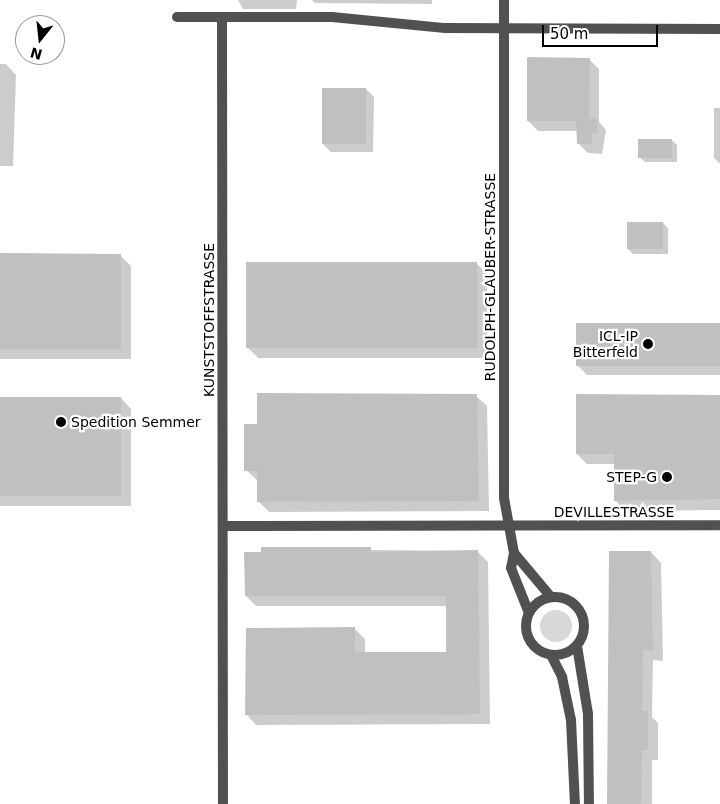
<!DOCTYPE html>
<html>
<head>
<meta charset="utf-8">
<style>
	body { margin:0 }
	#map { position:relative; width:720px; height:804px; overflow:hidden; background:#fff; font-family:"DejaVu Sans",sans-serif }
	div>[style] { position:absolute }
	[style*='--x'] { left:calc(var(--x)*1px); top:calc(var(--y)*1px); width:calc(var(--w)*1px); rotate:calc(var(--a)*1deg) }
	.green>* { inset:0; background:#d8d8d8 }
	.round { border-radius:50% }
	.shadow>* { inset:0; background:#0003 }
	.building>* { inset:0; background:#c0c0c0 }
	.minor>* { height:10px; margin:-5px; padding:0 5px; transform-origin:5px; border-radius:5px; background:#515151 }
	.tertiary>* { height:10px; margin:-5px; padding:0 5px; transform-origin:5px; border-radius:5px; background:#515151 }
	.tertiary>.ring { margin:-5px; padding:0; box-sizing:content-box; background:none; border:10px solid #515151; border-radius:50% }
	.dots>* { width:14px; height:14px; translate:-50% -50%; box-sizing:border-box; border:2px solid #fff; border-radius:50% }
	span { translate:-50% -50%; white-space:nowrap; text-align:center; line-height:1.15; -webkit-text-stroke:4.5px #fff; paint-order:stroke }
	.street-label { font-size:14px; color:#000 }
	.poi-label { font-size:14px; color:#000 }
	.right { translate:-100% -50%; text-align:right }
	.left { translate:0 -50%; text-align:left }
	.north { position:absolute; left:15px; top:15px; width:50px; height:50px; box-sizing:border-box; background:#fff; border:1px solid #999; border-radius:50%; rotate:196deg; font-size:14px; font-weight:700; line-height:20px; text-align:center; color:#000 }
	.north::after { content:''; display:block; margin:auto; width:18px; height:22px; background:#000; clip-path:polygon(50% 0,100% 100%,50% 72%,0 100%) }
	.scale { position:absolute; left:542px; top:25px; width:116px; height:22px; box-sizing:border-box; border:2px solid #000; border-top:0; padding-left:6px; font-size:15px; line-height:18px; white-space:nowrap; color:#000; -webkit-text-stroke:4px #fff; paint-order:stroke }
</style>
</head>
<body>
<div id="map">
	<div class="green">
		<i class="round" style="left:540px;top:610px;width:32px;height:32px"></i>
	</div>
	<div class="shadow">
		<i style="clip-path:polygon(238px 0,297px 0,296px 9px,243px 9px)"></i>
		<i style="clip-path:polygon(312px 0,432px 0,432px 4px,315px 3px)"></i>
		<i style="clip-path:polygon(589px 59px,599px 69px,599px 122px,606px 130px,602px 154px,588px 153px,578px 143px,578px 131px,538px 131px,528px 121px)"></i>
		<i style="clip-path:polygon(0 64px,6px 64px,16px 75px,13px 166px,0 166px)"></i>
		<i style="clip-path:polygon(366px 89px,374px 97px,373px 152px,331px 152px,323px 144px)"></i>
		<i style="clip-path:polygon(714px 108px,720px 108px,720px 164px,714px 158px)"></i>
		<i style="clip-path:polygon(672px 140px,677px 145px,677px 162px,645px 162px,639px 157px)"></i>
		<i style="clip-path:polygon(663px 223px,668px 228px,668px 254px,633px 254px,628px 249px)"></i>
		<i style="clip-path:polygon(0 254px,120px 255px,131px 266px,131px 359px,0 359px)"></i>
		<i style="clip-path:polygon(476px 263px,487px 274px,487px 358px,258px 358px,247px 347px)"></i>
		<i style="clip-path:polygon(720px 324px,720px 375px,587px 375px,577px 365px)"></i>
		<i style="clip-path:polygon(476px 396px,487px 406px,489px 511px,269px 512px,258px 501px,258px 481px,246px 470px,258px 425px)"></i>
		<i style="clip-path:polygon(720px 396px,720px 510px,626px 511px,615px 500px,616px 464px,587px 464px,577px 454px)"></i>
		<i style="clip-path:polygon(0 398px,121px 398px,131px 409px,131px 506px,0 506px)"></i>
		<i style="clip-path:polygon(262px 549px,477px 551px,488px 562px,490px 724px,256px 725px,246px 714px,354px 628px,365px 639px,365px 653px,447px 653px,447px 606px,256px 606px,246px 596px)"></i>
		<i style="clip-path:polygon(651px 552px,661px 563px,663px 661px,653px 660px,652px 717px,658px 723px,658px 760px,652px 760px,652px 804px,609px 804px)"></i>
	</div>
	<div class="building">
		<i style="clip-path:polygon(527px 57px,590px 58px,589px 119px,597px 118px,597px 133px,592px 133px,592px 144px,577px 144px,576px 121px,527px 121px)"></i>
		<i style="clip-path:polygon(322px 88px,366px 88px,366px 144px,322px 144px)"></i>
		<i style="clip-path:polygon(638px 139px,672px 139px,672px 158px,638px 158px)"></i>
		<i style="clip-path:polygon(627px 222px,663px 222px,663px 249px,627px 249px)"></i>
		<i style="clip-path:polygon(0 253px,121px 254px,121px 349px,0 349px)"></i>
		<i style="clip-path:polygon(246px 262px,477px 262px,477px 348px,246px 348px)"></i>
		<i style="clip-path:polygon(576px 323px,720px 323px,720px 366px,576px 366px)"></i>
		<i style="clip-path:polygon(257px 393px,477px 394px,479px 501px,257px 502px,257px 471px,244px 471px,244px 424px,257px 424px)"></i>
		<i style="clip-path:polygon(576px 394px,720px 395px,720px 499px,614px 501px,614px 454px,576px 454px)"></i>
		<i style="clip-path:polygon(0 397px,121px 397px,121px 496px,0 496px)"></i>
		<i style="clip-path:polygon(261px 547px,371px 547px,371px 552px,478px 550px,480px 714px,245px 715px,246px 628px,355px 627px,355px 652px,446px 652px,446px 596px,245px 596px,244px 552px,261px 552px)"></i>
		<i style="clip-path:polygon(609px 551px,651px 551px,653px 651px,643px 650px,642px 711px,648px 711px,648px 750px,642px 750px,641px 804px,607px 804px)"></i>
	</div>
	<div class="minor">
		<i style="--x:504;--y:0;--w:498;--a:90"></i>
		<i style="--x:504;--y:498;--w:56;--a:79.7"></i>
		<i style="--x:177;--y:17;--w:155;--a:0"></i>
		<i style="--x:332;--y:17;--w:114;--a:5.6"></i>
		<i style="--x:445;--y:28;--w:275;--a:0.2"></i>
		<i style="--x:222;--y:17;--w:787;--a:89.93"></i>
		<i style="--x:223;--y:526;--w:497;--a:-0.1"></i>
	</div>
	<div class="tertiary">
		<i style="--x:514;--y:553;--w:15;--a:101"></i>
		<i style="--x:511;--y:568;--w:48;--a:68.2"></i>
		<i style="--x:514;--y:553;--w:57;--a:49.9"></i>
		<i class="ring" style="left:526px;top:597px;width:48px;height:48px"></i>
		<i style="--x:577;--y:646;--w:69;--a:80.8"></i>
		<i style="--x:588;--y:714;--w:90;--a:89.4"></i>
		<i style="--x:551;--y:655;--w:25;--a:63"></i>
		<i style="--x:562;--y:677;--w:44;--a:78.2"></i>
		<i style="--x:571;--y:720;--w:84;--a:87.3"></i>
	</div>
	<div class="dots">
		<i style="left:648px;top:344px;background:#000"></i>
		<i style="left:61px;top:422px;background:#000"></i>
		<i style="left:667px;top:477px;background:#000"></i>
	</div>
	<div class="street-label">
		<span style="left:490px;top:277px;rotate:-90deg">RUDOLPH-GLAUBER-STRASSE</span>
		<span style="left:209px;top:320px;rotate:-90deg">KUNSTSTOFFSTRASSE</span>
		<span style="left:614px;top:512px">DEVILLESTRASSE</span>
	</div>
	<div class="poi-label">
		<span class="right" style="left:638px;top:344px">ICL-IP<br>Bitterfeld</span>
		<span class="left" style="left:71px;top:422px">Spedition Semmer</span>
		<span class="right" style="left:657px;top:477px">STEP-G</span>
	</div>
	<div class="north">N</div>
	<div class="scale">50 m</div>
</div>
</body>
</html>
